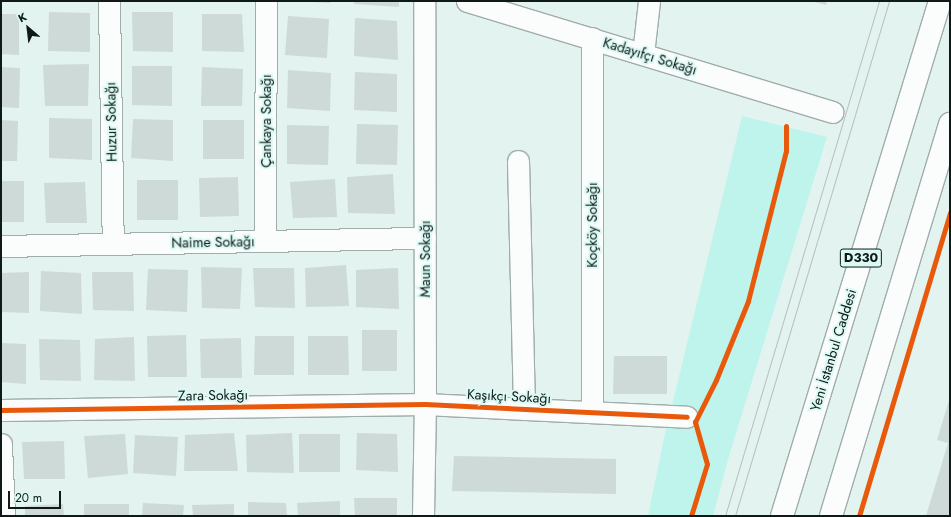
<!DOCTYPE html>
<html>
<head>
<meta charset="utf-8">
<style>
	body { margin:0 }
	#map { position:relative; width:951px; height:517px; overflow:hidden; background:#e2f3f0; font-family:Jost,sans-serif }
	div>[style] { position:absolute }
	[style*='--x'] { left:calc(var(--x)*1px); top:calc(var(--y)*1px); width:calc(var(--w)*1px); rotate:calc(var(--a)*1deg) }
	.green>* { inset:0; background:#bff4ed }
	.building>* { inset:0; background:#cddad8 }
	.roads { filter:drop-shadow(1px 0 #a0adab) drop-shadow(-1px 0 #a0adab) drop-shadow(0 1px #a0adab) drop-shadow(0 -1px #a0adab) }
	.street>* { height:21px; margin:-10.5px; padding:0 10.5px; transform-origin:10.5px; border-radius:10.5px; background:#fbfdfd }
	.highway>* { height:22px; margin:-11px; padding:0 11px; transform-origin:11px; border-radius:11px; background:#fbfdfd }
	.tram>* { height:1px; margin:-0.5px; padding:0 0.5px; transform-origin:0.5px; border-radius:0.5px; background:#babebe }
	.cycleway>* { height:5px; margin:-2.5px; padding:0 2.5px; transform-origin:2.5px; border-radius:2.5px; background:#e8590c }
	span { translate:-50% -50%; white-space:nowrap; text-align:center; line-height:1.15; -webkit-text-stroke:4px #dcf9f4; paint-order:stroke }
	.shield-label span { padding:1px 3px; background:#dcf9f4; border:1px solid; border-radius:3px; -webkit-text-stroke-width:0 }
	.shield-label { font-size:13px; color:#0e1918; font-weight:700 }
	.street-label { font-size:14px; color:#0e1918 }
	.frame { position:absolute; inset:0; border:2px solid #0e1918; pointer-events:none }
	.north { position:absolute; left:8px; top:8px; width:40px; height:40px; -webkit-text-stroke:3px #dcf9f4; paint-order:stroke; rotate:332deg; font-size:11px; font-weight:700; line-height:16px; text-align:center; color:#0e1918 }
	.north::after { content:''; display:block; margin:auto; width:14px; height:18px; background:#0e1918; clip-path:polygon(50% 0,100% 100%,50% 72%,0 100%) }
	.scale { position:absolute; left:8px; top:491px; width:53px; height:18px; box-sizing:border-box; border:2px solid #0e1918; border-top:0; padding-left:5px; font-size:12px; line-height:14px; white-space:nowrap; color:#0e1918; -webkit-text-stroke:3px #dcf9f4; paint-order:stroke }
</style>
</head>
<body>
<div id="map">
	<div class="green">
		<i style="clip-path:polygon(742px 116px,827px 137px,729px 456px,713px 516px,648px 516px,663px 443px)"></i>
	</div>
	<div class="building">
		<i style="clip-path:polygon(313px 1px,331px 1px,330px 3px,313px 2px)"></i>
		<i style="clip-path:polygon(354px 1px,399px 1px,399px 7px,354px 4px)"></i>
		<i style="clip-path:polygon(810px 1px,827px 1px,826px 5px)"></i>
		<i style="clip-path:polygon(49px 12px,90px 13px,90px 52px,48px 51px)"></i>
		<i style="clip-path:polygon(132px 12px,173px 12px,173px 52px,133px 51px)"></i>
		<i style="clip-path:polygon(1px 14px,19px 14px,19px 55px,1px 54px)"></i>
		<i style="clip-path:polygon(202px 14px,242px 14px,244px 52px,202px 51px)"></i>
		<i style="clip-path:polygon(288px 16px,329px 19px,327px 58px,285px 55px)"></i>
		<i style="clip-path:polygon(355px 18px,397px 21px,398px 60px,354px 56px)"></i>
		<i style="clip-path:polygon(89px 64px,88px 106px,45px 106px,43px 65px)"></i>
		<i style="clip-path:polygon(132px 66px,172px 66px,172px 106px,132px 105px)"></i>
		<i style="clip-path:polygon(1px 67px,20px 68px,19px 108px,1px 107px)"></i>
		<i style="clip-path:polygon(202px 67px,243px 69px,242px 106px,201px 106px)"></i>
		<i style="clip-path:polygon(288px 70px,331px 73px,330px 111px,287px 108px)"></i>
		<i style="clip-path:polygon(355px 72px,397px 74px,397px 112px,354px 110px)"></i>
		<i style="clip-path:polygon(49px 118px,92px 119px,92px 160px,49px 158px)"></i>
		<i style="clip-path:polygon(133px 119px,173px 120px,173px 161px,131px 158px)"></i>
		<i style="clip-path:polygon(1px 120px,18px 121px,17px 161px,1px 161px)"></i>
		<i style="clip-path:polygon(203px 120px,244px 120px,244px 159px,203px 159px)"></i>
		<i style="clip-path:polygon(357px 124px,398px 125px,397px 165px,356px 164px)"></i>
		<i style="clip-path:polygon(287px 125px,329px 126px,328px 165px,287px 164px)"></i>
		<i style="clip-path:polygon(393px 174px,395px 214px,348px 213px,347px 177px)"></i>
		<i style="clip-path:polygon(238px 177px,239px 216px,200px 217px,199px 178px)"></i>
		<i style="clip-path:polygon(335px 179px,337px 217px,293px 218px,290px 182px)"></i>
		<i style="clip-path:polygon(137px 180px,178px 180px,178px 220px,137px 220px)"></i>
		<i style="clip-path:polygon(1px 181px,24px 181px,24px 222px,1px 222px)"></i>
		<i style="clip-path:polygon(85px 182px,87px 223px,46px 223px,44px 183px)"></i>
		<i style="clip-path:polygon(346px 265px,349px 306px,306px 307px,305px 268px)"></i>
		<i style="clip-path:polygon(201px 267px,242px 268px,240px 309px,202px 308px)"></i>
		<i style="clip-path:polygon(253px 268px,294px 268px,295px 308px,255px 307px)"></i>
		<i style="clip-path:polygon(398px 268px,399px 309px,356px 307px,356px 270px)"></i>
		<i style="clip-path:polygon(148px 269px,188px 270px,187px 312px,146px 310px)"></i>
		<i style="clip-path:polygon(41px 271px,81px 273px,82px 314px,40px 311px)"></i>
		<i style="clip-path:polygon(29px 272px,29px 313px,1px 312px,1px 273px)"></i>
		<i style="clip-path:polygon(92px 272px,133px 272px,134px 311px,93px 310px)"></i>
		<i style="clip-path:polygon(362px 330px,397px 330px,397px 371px,362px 371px)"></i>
		<i style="clip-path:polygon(186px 335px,187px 377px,148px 377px,147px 336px)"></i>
		<i style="clip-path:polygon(255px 336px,294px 336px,294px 375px,254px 375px)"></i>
		<i style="clip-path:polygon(308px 336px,348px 336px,349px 375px,308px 375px)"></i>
		<i style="clip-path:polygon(134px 337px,135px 381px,94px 380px,95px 339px)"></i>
		<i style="clip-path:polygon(241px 338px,242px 378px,201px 378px,200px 339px)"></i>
		<i style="clip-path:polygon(39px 339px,80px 340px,81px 381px,40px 380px)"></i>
		<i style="clip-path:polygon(1px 343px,26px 344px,26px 384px,1px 382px)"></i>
		<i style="clip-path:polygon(614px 356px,667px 356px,667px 394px,613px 394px)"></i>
		<i style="clip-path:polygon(950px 397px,950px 516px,926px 516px,948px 443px,937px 440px)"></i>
		<i style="clip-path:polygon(234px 433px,238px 471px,184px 471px,185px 435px)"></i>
		<i style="clip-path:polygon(292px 433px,294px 473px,247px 472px,246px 435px)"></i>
		<i style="clip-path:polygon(357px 433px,397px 434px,398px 472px,356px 470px)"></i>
		<i style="clip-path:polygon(125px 434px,128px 474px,88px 478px,84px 436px)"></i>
		<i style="clip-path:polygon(299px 434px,340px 434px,340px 472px,299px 472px)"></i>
		<i style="clip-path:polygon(135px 435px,178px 437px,176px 476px,133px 473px)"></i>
		<i style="clip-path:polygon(64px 441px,65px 479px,24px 479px,22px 442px)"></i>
		<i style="clip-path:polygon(454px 456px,616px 459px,616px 494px,452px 491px)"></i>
		<i style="clip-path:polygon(354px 498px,397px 498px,397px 516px,355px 516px)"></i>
		<i style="clip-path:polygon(340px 501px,340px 516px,298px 516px,297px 503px)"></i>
		<i style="clip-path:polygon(248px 502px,286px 503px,287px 516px,248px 516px)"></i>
		<i style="clip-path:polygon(143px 503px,184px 505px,183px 516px,142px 516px)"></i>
		<i style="clip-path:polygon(63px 504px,64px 516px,25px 516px,25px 506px)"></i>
		<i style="clip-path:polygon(84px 504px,129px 504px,129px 516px,84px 516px)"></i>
		<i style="clip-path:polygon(234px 504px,234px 516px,193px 516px,192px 505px)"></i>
	</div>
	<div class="roads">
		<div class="street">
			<i style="--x:109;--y:1;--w:243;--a:89.1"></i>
			<i style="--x:467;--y:1;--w:382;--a:16.9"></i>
			<i style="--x:592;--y:38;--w:374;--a:90"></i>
			<i style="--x:643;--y:54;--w:53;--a:-83.5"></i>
			<i style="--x:518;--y:161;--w:248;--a:88.6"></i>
			<i style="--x:265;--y:241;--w:240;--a:-89.8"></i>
			<i style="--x:1;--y:246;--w:424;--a:-1.1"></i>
			<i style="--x:1;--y:410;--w:424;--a:-0.8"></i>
			<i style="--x:425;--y:404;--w:262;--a:2.8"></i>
			<i style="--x:1;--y:444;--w:72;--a:87.6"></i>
			<i style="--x:423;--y:516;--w:112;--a:-89"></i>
			<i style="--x:425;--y:404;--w:403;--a:-90.1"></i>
		</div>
		<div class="highway">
			<i style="--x:782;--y:516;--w:539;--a:-72.94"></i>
			<i style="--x:831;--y:516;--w:410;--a:-73.1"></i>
		</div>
	</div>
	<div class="tram">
		<i style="--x:725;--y:516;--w:538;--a:-73.35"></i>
		<i style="--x:735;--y:516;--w:538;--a:-73.35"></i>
	</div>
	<div class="cycleway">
		<i style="--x:1;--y:410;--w:424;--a:-0.8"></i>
		<i style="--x:425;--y:404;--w:262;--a:2.8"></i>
		<i style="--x:691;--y:516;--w:54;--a:-72.9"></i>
		<i style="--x:707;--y:464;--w:44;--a:-105.9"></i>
		<i style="--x:695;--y:422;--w:47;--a:-63.4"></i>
		<i style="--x:716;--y:380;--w:85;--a:-67.9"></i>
		<i style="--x:748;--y:301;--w:155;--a:-75.8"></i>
		<i style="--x:786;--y:151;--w:25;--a:-90"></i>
		<i style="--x:859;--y:516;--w:317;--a:-73.3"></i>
	</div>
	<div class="shield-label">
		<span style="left:861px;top:258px">D330</span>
	</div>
	<div class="street-label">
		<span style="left:650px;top:56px;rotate:17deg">Kadayıfçı Sokağı</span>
		<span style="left:266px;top:121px;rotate:-90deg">Çankaya Sokağı</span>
		<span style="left:111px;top:122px;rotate:-91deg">Huzur Sokağı</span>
		<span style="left:592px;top:225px;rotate:-90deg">Koçköy Sokağı</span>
		<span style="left:213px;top:242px;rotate:-1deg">Naime Sokağı</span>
		<span style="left:425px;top:259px;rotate:-90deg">Maun Sokağı</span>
		<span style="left:833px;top:350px;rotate:-73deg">Yeni İstanbul Caddesi</span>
		<span style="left:213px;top:395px;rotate:-1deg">Zara Sokağı</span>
		<span style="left:509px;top:396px;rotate:3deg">Kaşıkçı Sokağı</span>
	</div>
	<div class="frame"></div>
	<div class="north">K</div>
	<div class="scale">20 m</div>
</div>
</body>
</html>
